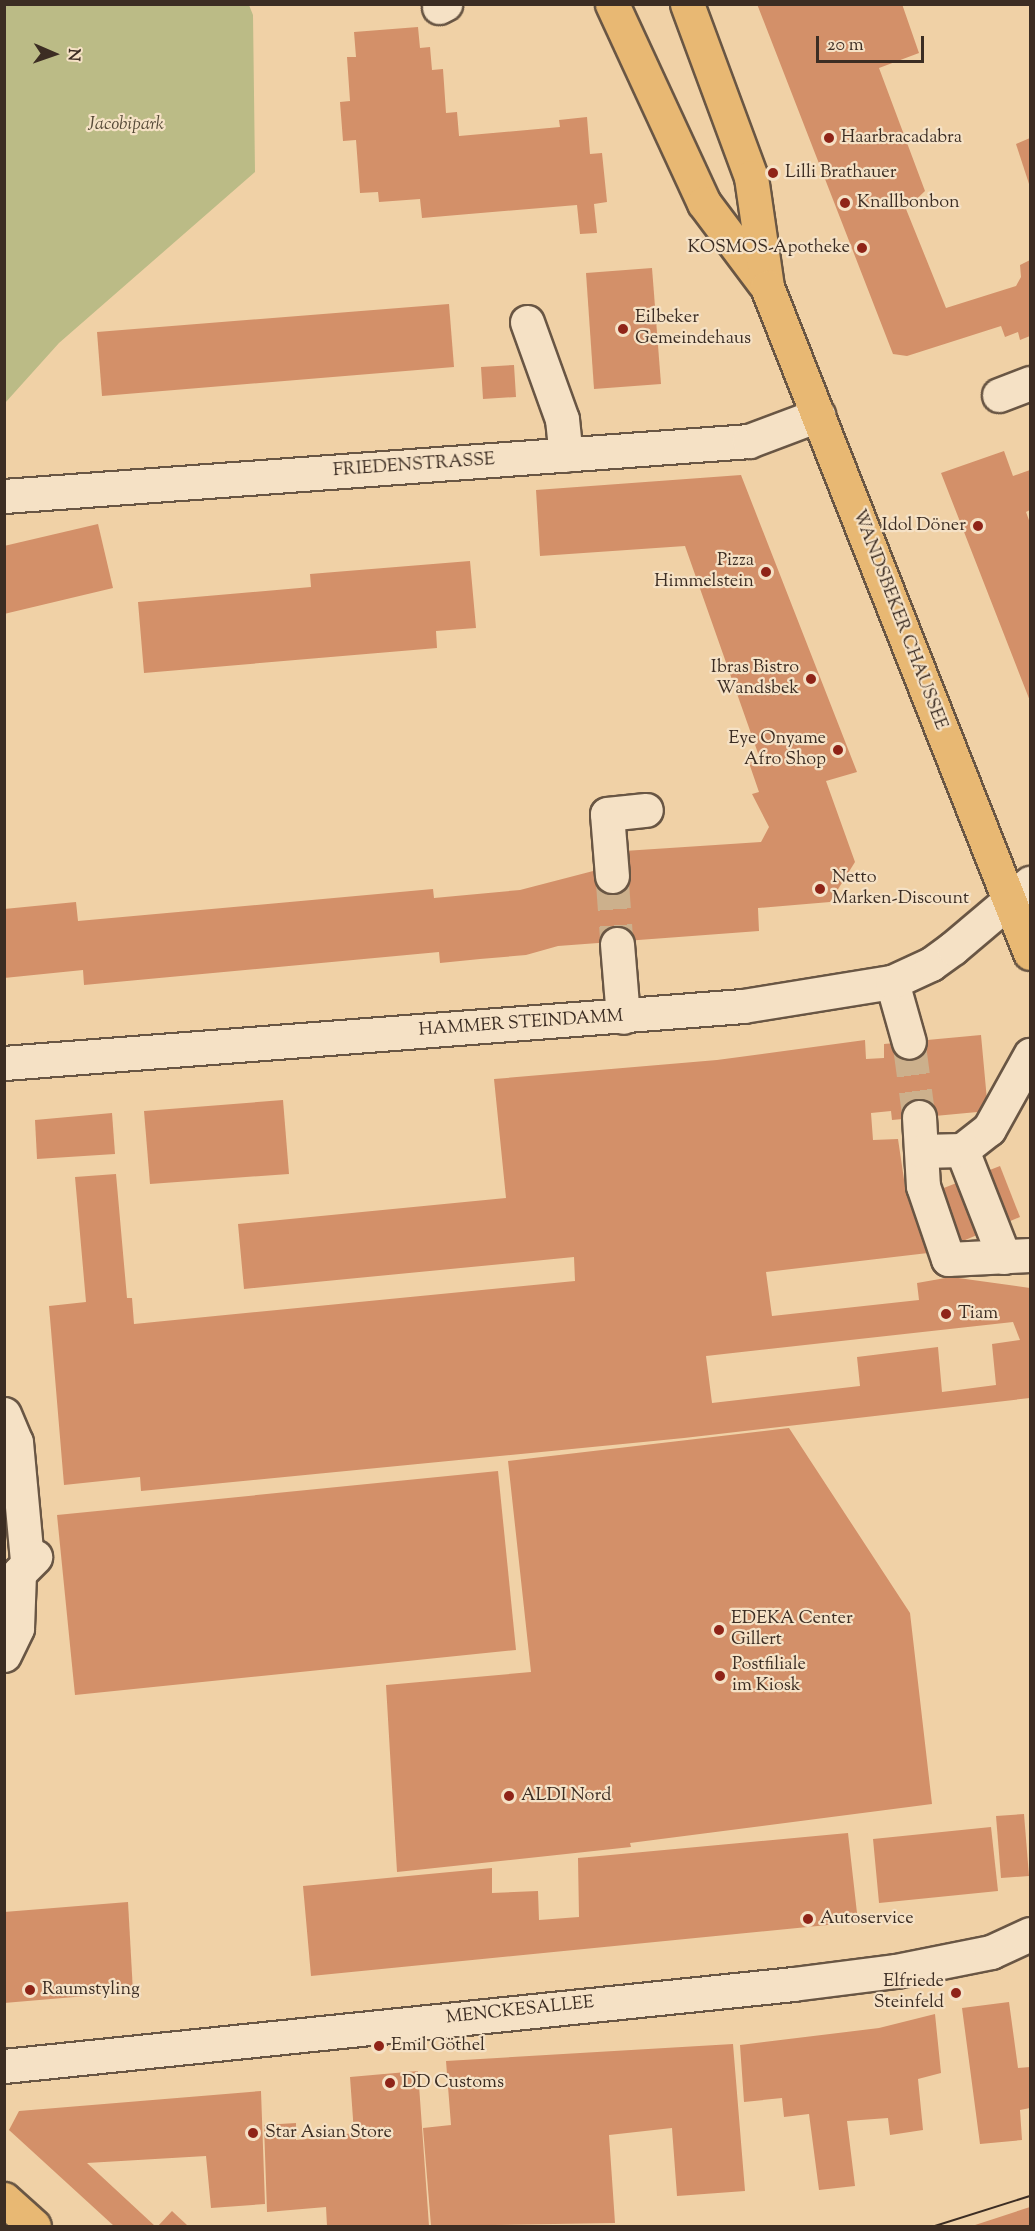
<!DOCTYPE html>
<html>
<head>
<meta charset="utf-8">
<style>
	body { margin:0 }
	#map { position:relative; width:1035px; height:2231px; overflow:hidden; background:#f0d1a6; font-family:"Sorts Mill Goudy",serif }
	div>[style] { position:absolute }
	[style*='--x'] { left:calc(var(--x)*1px); top:calc(var(--y)*1px); width:calc(var(--w)*1px); rotate:calc(var(--a)*1deg) }
	.green>* { inset:0; background:#bbbb86 }
	.building>* { inset:0; background:#d39069 }
	.minor-tunnel>* { height:33px; margin-top:-16.5px; transform-origin:0; background:repeating-linear-gradient(90deg,#ccb08c 0 33px,transparent 0 49px) }
	.roads { filter:drop-shadow(2px 0 #695644) drop-shadow(-2px 0 #695644) drop-shadow(0 2px #695644) drop-shadow(0 -2px #695644) }
	.minor>* { height:33px; margin:-16.5px; padding:0 16.5px; transform-origin:16.5px; border-radius:16.5px; background:#f5e1c5 }
	.major>* { height:33px; margin:-16.5px; padding:0 16.5px; transform-origin:16.5px; border-radius:16.5px; background:#e8b873 }
	.tram>* { height:1.5px; margin:-0.75px; padding:0 0.75px; transform-origin:0.75px; border-radius:0.75px; background:#3c2d23 }
	.dots>* { width:16px; height:16px; translate:-50% -50%; box-sizing:border-box; border:3px solid #f5e1c5; border-radius:50% }
	span { translate:-50% -50%; white-space:nowrap; text-align:center; line-height:1.15; -webkit-text-stroke:4.5px #f5e1c5; paint-order:stroke }
	.park-label { font-size:18px; color:#554937; font-style:italic }
	.poi-label { font-size:18px; color:#3c2d23 }
	.left { translate:0 -50%; text-align:left }
	.right { translate:-100% -50%; text-align:right }
	.street-label { font-size:18px; color:#3c2d23 }
	.frame { position:absolute; inset:0; border:6px solid #3c2d23; pointer-events:none }
	.north { position:absolute; left:24px; top:24px; width:60px; height:60px; -webkit-text-stroke:4px #f5e1c5; paint-order:stroke; rotate:92deg; font-size:16px; font-weight:700; line-height:24px; text-align:center; color:#3c2d23 }
	.north::after { content:''; display:block; margin:auto; width:21px; height:27px; background:#3c2d23; clip-path:polygon(50% 0,100% 100%,50% 72%,0 100%) }
	.scale { position:absolute; left:816px; top:36px; width:108px; height:27px; box-sizing:border-box; border:3px solid #3c2d23; border-top:0; padding-left:8px; font-size:18px; line-height:21px; white-space:nowrap; color:#3c2d23; -webkit-text-stroke:4px #f5e1c5; paint-order:stroke }
</style>
</head>
<body>
<div id="map">
	<div class="green">
		<i style="clip-path:polygon(5px 4px,249px 5px,253px 15px,255px 172px,59px 343px,5px 403px)"></i>
	</div>
	<div class="building">
		<i style="clip-path:polygon(757px 4px,902px 4px,919px 53px,879px 68px,925px 191px,906px 209px,946px 308px,1016px 286px,1021px 277px,1020px 265px,1030px 260px,1030px 336px,1020px 340px,1018px 332px,1005px 337px,1001px 326px,907px 356px,893px 354px)"></i>
		<i style="clip-path:polygon(418px 27px,420px 48px,430px 47px,432px 70px,443px 69px,446px 113px,457px 112px,459px 136px,560px 127px,559px 120px,587px 117px,590px 154px,602px 153px,607px 202px,594px 204px,597px 233px,580px 234px,577px 205px,422px 218px,420px 199px,379px 202px,378px 192px,360px 193px,356px 140px,343px 141px,340px 102px,350px 101px,347px 57px,356px 57px,354px 32px)"></i>
		<i style="clip-path:polygon(1030px 138px,1030px 187px,1016px 144px)"></i>
		<i style="clip-path:polygon(652px 268px,661px 384px,594px 389px,586px 273px)"></i>
		<i style="clip-path:polygon(449px 304px,454px 367px,102px 396px,97px 332px)"></i>
		<i style="clip-path:polygon(514px 365px,516px 397px,483px 399px,481px 367px)"></i>
		<i style="clip-path:polygon(1004px 451px,1013px 476px,1030px 470px,1030px 510px,1026px 512px,1030px 523px,1030px 701px,941px 473px)"></i>
		<i style="clip-path:polygon(741px 475px,857px 772px,826px 781px,855px 862px,830px 902px,758px 908px,759px 931px,558px 946px,526px 955px,480px 959px,440px 963px,439px 952px,84px 985px,83px 970px,4px 978px,4px 909px,76px 902px,78px 921px,433px 889px,434px 898px,520px 890px,597px 870px,624px 851px,761px 842px,769px 827px,752px 794px,759px 792px,749px 763px,760px 759px,685px 546px,540px 556px,536px 490px)"></i>
		<i style="clip-path:polygon(98px 524px,113px 588px,4px 614px,4px 546px)"></i>
		<i style="clip-path:polygon(470px 561px,476px 628px,436px 631px,437px 648px,144px 673px,138px 602px,311px 587px,310px 574px)"></i>
		<i style="clip-path:polygon(evenodd,981px 1035px,988px 1111px,892px 1120px,891px 1111px,871px 1113px,873px 1140px,898px 1139px,906px 1193px,919px 1191px,928px 1253px,766px 1272px,772px 1316px,919px 1300px,917px 1283px,951px 1277px,1030px 1288px,1030px 1398px,684px 1438px,141px 1491px,140px 1477px,64px 1485px,49px 1306px,86px 1302px,75px 1177px,116px 1174px,127px 1298px,132px 1298px,134px 1324px,575px 1281px,574px 1257px,244px 1289px,238px 1224px,506px 1198px,494px 1079px,717px 1060px,865px 1040px,866px 1059px,884px 1058px,884px 1044px,981px 1035px,1013px 1322px,1020px 1340px,992px 1344px,996px 1385px,942px 1392px,938px 1347px,857px 1357px,860px 1386px,712px 1403px,706px 1356px,1013px 1322px)"></i>
		<i style="clip-path:polygon(283px 1100px,289px 1174px,150px 1184px,144px 1111px)"></i>
		<i style="clip-path:polygon(112px 1113px,115px 1154px,37px 1159px,35px 1120px)"></i>
		<i style="clip-path:polygon(1000px 1166px,1020px 1217px,951px 1246px,931px 1193px)"></i>
		<i style="clip-path:polygon(789px 1428px,910px 1613px,932px 1804px,630px 1843px,631px 1847px,397px 1872px,386px 1685px,531px 1672px,508px 1461px)"></i>
		<i style="clip-path:polygon(498px 1471px,516px 1650px,75px 1695px,57px 1515px)"></i>
		<i style="clip-path:polygon(1024px 1814px,1029px 1876px,1001px 1878px,996px 1816px)"></i>
		<i style="clip-path:polygon(991px 1827px,998px 1891px,879px 1903px,873px 1839px)"></i>
		<i style="clip-path:polygon(848px 1833px,858px 1922px,311px 1976px,303px 1886px,492px 1868px,492px 1893px,538px 1891px,539px 1920px,579px 1917px,578px 1858px)"></i>
		<i style="clip-path:polygon(128px 1902px,133px 1992px,4px 2003px,4px 1912px)"></i>
		<i style="clip-path:polygon(1009px 2002px,1018px 2068px,1030px 2067px,1030px 2108px,1020px 2110px,1022px 2140px,980px 2144px,962px 2008px)"></i>
		<i style="clip-path:polygon(935px 2014px,941px 2073px,918px 2079px,923px 2130px,890px 2135px,888px 2118px,847px 2121px,855px 2186px,819px 2190px,809px 2114px,784px 2117px,782px 2098px,744px 2102px,740px 2045px,879px 2028px)"></i>
		<i style="clip-path:polygon(733px 2044px,745px 2191px,677px 2196px,672px 2128px,609px 2135px,615px 2223px,431px 2226px,423px 2128px,451px 2125px,446px 2061px)"></i>
		<i style="clip-path:polygon(418px 2071px,429px 2226px,327px 2226px,326px 2207px,267px 2212px,264px 2125px,296px 2123px,296px 2140px,354px 2133px,350px 2077px)"></i>
		<i style="clip-path:polygon(261px 2091px,265px 2204px,211px 2208px,206px 2156px,87px 2163px,155px 2226px,114px 2226px,9px 2130px,19px 2111px)"></i>
		<i style="clip-path:polygon(1030px 2207px,1030px 2226px,972px 2226px)"></i>
		<i style="clip-path:polygon(172px 2211px,188px 2226px,158px 2226px)"></i>
	</div>
	<div class="minor-tunnel">
		<i style="--x:612;--y:876;--w:68;--a:85.8"></i>
		<i style="--x:909;--y:1042;--w:76;--a:82.4"></i>
	</div>
	<div class="roads">
		<div class="minor">
			<i style="--x:439;--y:7;--w:7;--a:-27"></i>
			<i style="--x:527;--y:322;--w:103;--a:70.2"></i>
			<i style="--x:562;--y:419;--w:36;--a:84"></i>
			<i style="--x:999;--y:395;--w:33;--a:-21"></i>
			<i style="--x:4;--y:496;--w:747;--a:-4.22"></i>
			<i style="--x:749;--y:441;--w:74;--a:-20.6"></i>
			<i style="--x:612;--y:876;--w:62;--a:-94.6"></i>
			<i style="--x:607;--y:814;--w:39;--a:-6"></i>
			<i style="--x:617;--y:944;--w:73;--a:85.3"></i>
			<i style="--x:892;--y:982;--w:62;--a:74.2"></i>
			<i style="--x:4;--y:1063;--w:741;--a:-4.41"></i>
			<i style="--x:743;--y:1006;--w:151;--a:-9.2"></i>
			<i style="--x:892;--y:982;--w:43;--a:-24.8"></i>
			<i style="--x:931;--y:964;--w:27;--a:-36"></i>
			<i style="--x:953;--y:948;--w:101;--a:-40.2"></i>
			<i style="--x:919;--y:1117;--w:69;--a:86.7"></i>
			<i style="--x:923;--y:1186;--w:77;--a:71.1"></i>
			<i style="--x:948;--y:1259;--w:82;--a:-2.8"></i>
			<i style="--x:962;--y:1150;--w:115;--a:68.6"></i>
			<i style="--x:922;--y:1151;--w:40;--a:-1.4"></i>
			<i style="--x:962;--y:1150;--w:34;--a:-38"></i>
			<i style="--x:989;--y:1129;--w:85;--a:-61"></i>
			<i style="--x:4;--y:1414;--w:30;--a:67"></i>
			<i style="--x:16;--y:1442;--w:120;--a:84.7"></i>
			<i style="--x:4;--y:1655;--w:30;--a:-64"></i>
			<i style="--x:17;--y:1628;--w:55;--a:-87.9"></i>
			<i style="--x:19;--y:1573;--w:23;--a:-45"></i>
			<i style="--x:4;--y:2066;--w:793;--a:-5.93"></i>
			<i style="--x:793;--y:1984;--w:104;--a:-7.2"></i>
			<i style="--x:896;--y:1971;--w:97;--a:-11.3"></i>
			<i style="--x:991;--y:1952;--w:43;--a:-24.8"></i>
		</div>
		<div class="major">
			<i style="--x:612;--y:4;--w:219;--a:65.2"></i>
			<i style="--x:704;--y:203;--w:100;--a:53.1"></i>
			<i style="--x:687;--y:4;--w:184;--a:69.7"></i>
			<i style="--x:751;--y:177;--w:111;--a:81.7"></i>
			<i style="--x:767;--y:287;--w:716;--a:68.45"></i>
			<i style="--x:4;--y:2199;--w:40;--a:42"></i>
		</div>
	</div>
	<div class="tram">
		<i style="--x:935;--y:2226;--w:100;--a:-17.5"></i>
	</div>
	<div class="dots">
		<i style="left:829px;top:138px;background:#8f2418"></i>
		<i style="left:773px;top:173px;background:#8f2418"></i>
		<i style="left:845px;top:203px;background:#8f2418"></i>
		<i style="left:862px;top:248px;background:#8f2418"></i>
		<i style="left:623px;top:329px;background:#8f2418"></i>
		<i style="left:978px;top:526px;background:#8f2418"></i>
		<i style="left:766px;top:572px;background:#8f2418"></i>
		<i style="left:811px;top:679px;background:#8f2418"></i>
		<i style="left:838px;top:750px;background:#8f2418"></i>
		<i style="left:820px;top:889px;background:#8f2418"></i>
		<i style="left:946px;top:1314px;background:#8f2418"></i>
		<i style="left:719px;top:1630px;background:#8f2418"></i>
		<i style="left:720px;top:1676px;background:#8f2418"></i>
		<i style="left:509px;top:1796px;background:#8f2418"></i>
		<i style="left:808px;top:1919px;background:#8f2418"></i>
		<i style="left:30px;top:1990px;background:#8f2418"></i>
		<i style="left:956px;top:1993px;background:#8f2418"></i>
		<i style="left:379px;top:2046px;background:#8f2418"></i>
		<i style="left:390px;top:2083px;background:#8f2418"></i>
		<i style="left:253px;top:2133px;background:#8f2418"></i>
	</div>
	<div class="park-label">
		<span style="left:126px;top:125px">Jacobipark</span>
	</div>
	<div class="poi-label">
		<span class="left" style="left:841px;top:138px">Haarbracadabra</span>
		<span class="left" style="left:785px;top:173px">Lilli Brathauer</span>
		<span class="left" style="left:857px;top:203px">Knallbonbon</span>
		<span class="right" style="left:850px;top:248px">KOSMOS-Apotheke</span>
		<span class="left" style="left:635px;top:329px">Eilbeker<br>Gemeindehaus</span>
		<span class="right" style="left:966px;top:526px">Idol Döner</span>
		<span class="right" style="left:754px;top:572px">Pizza<br>Himmelstein</span>
		<span class="right" style="left:799px;top:679px">Ibras Bistro<br>Wandsbek</span>
		<span class="right" style="left:826px;top:750px">Eye Onyame<br>Afro Shop</span>
		<span class="left" style="left:832px;top:889px">Netto<br>Marken-Discount</span>
		<span class="left" style="left:958px;top:1314px">Tiam</span>
		<span class="left" style="left:731px;top:1630px">EDEKA Center<br>Gillert</span>
		<span class="left" style="left:732px;top:1676px">Postfiliale<br>im Kiosk</span>
		<span class="left" style="left:521px;top:1796px">ALDI Nord</span>
		<span class="left" style="left:820px;top:1919px">Autoservice</span>
		<span class="right" style="left:944px;top:1993px">Elfriede<br>Steinfeld</span>
		<span class="left" style="left:42px;top:1990px">Raumstyling</span>
		<span class="left" style="left:391px;top:2046px">Emil Göthel</span>
		<span class="left" style="left:402px;top:2083px">DD Customs</span>
		<span class="left" style="left:265px;top:2133px">Star Asian Store</span>
	</div>
	<div class="street-label">
		<span style="left:414px;top:466px;rotate:-4deg">FRIEDENSTRASSE</span>
		<span style="left:899px;top:620px;rotate:69deg">WANDSBEKER CHAUSSEE</span>
		<span style="left:521px;top:1024px;rotate:-4deg">HAMMER STEINDAMM</span>
		<span style="left:520px;top:2011px;rotate:-6deg">MENCKESALLEE</span>
	</div>
	<div class="frame"></div>
	<div class="north">N</div>
	<div class="scale">20 m</div>
</div>
</body>
</html>
